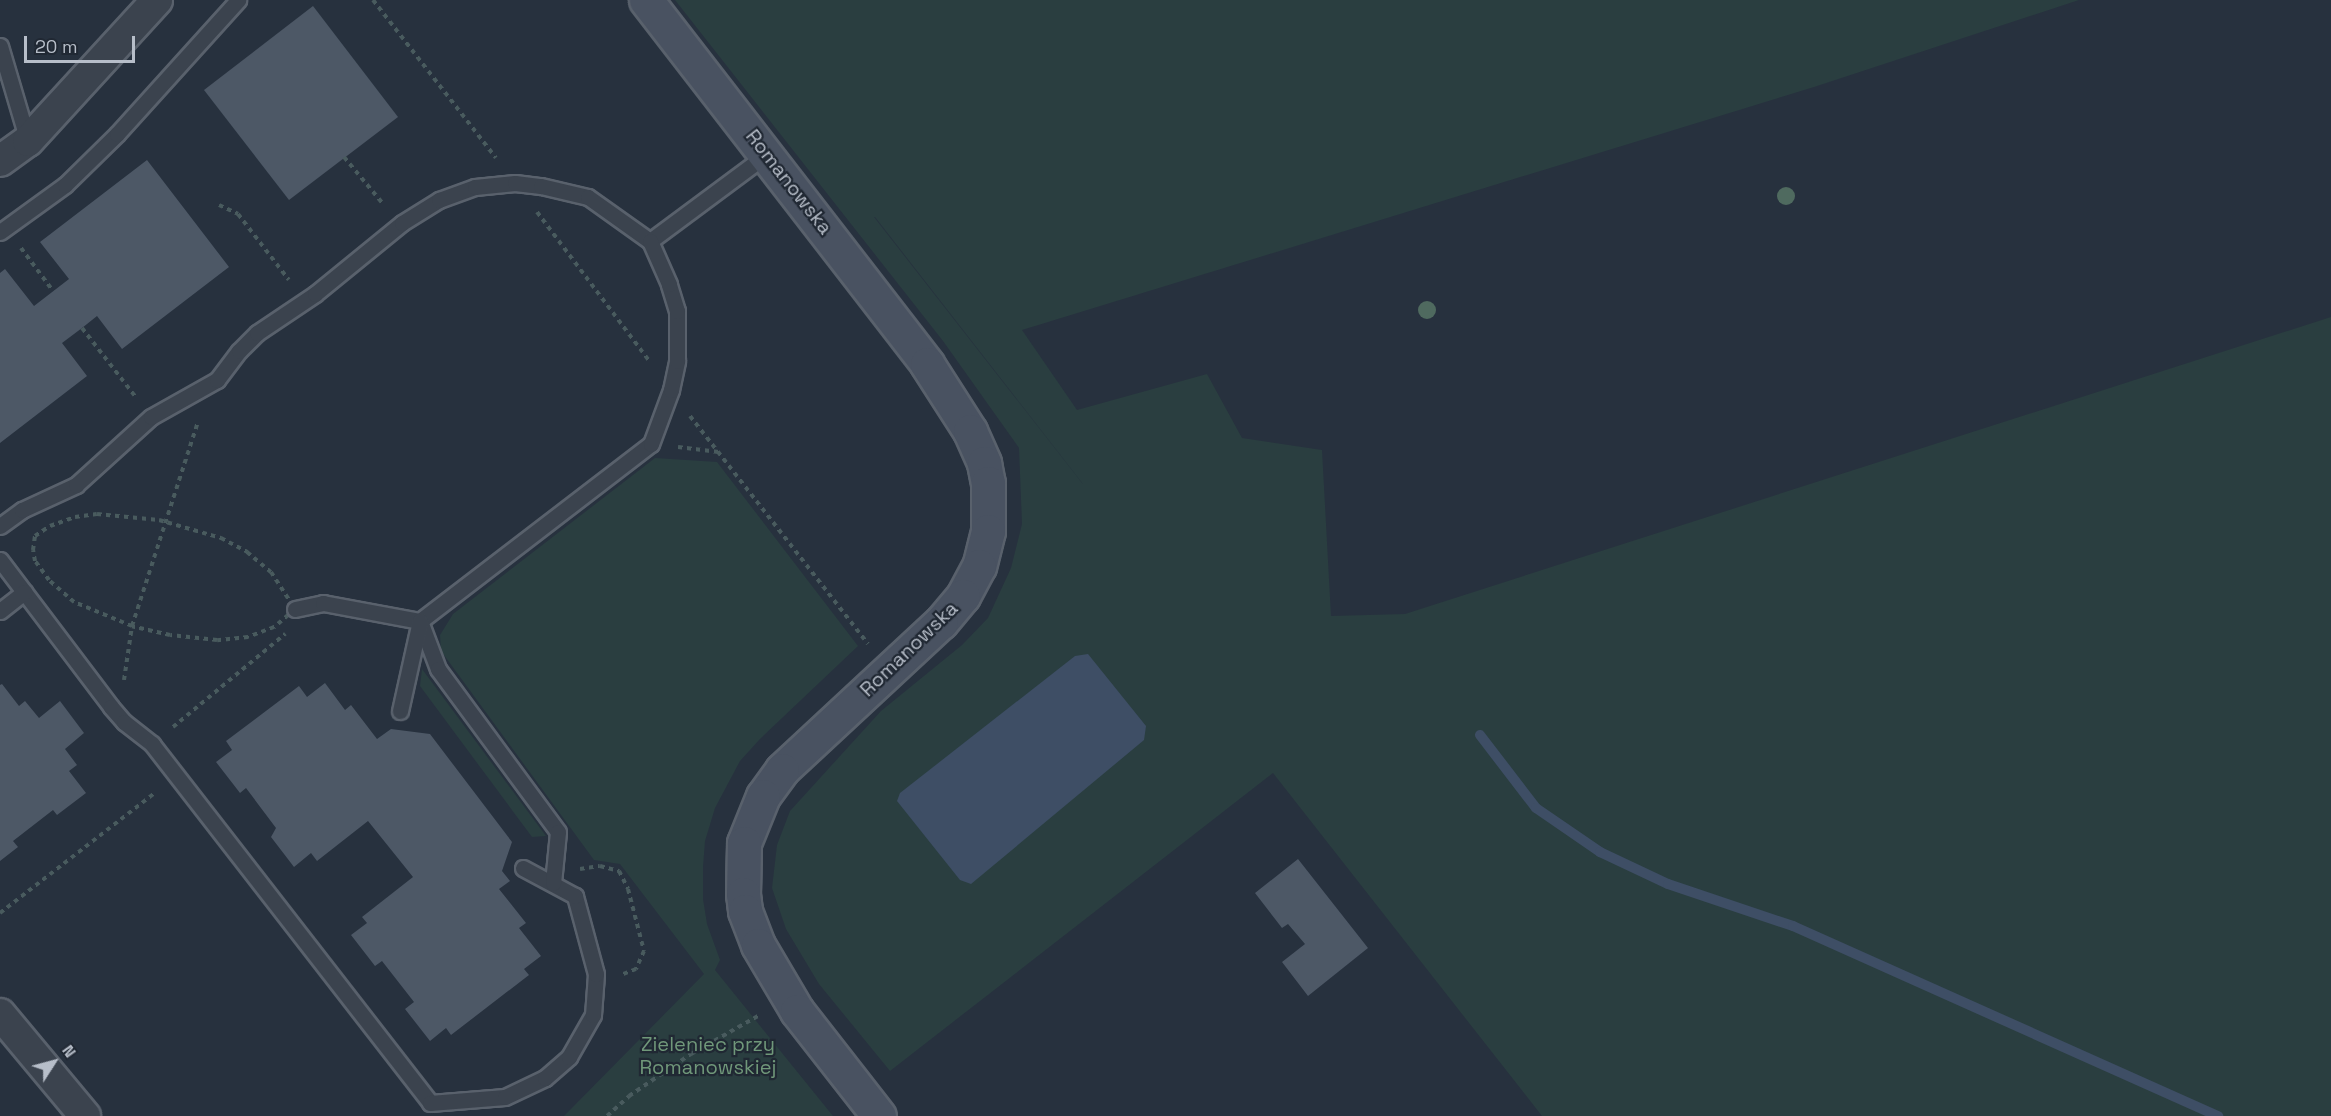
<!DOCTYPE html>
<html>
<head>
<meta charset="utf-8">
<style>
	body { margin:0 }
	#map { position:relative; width:2331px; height:1116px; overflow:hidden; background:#27313e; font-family:"Space Grotesk",sans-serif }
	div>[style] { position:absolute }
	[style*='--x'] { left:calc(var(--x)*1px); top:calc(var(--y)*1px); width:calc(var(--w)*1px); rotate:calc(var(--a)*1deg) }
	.green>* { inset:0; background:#2a3e40 }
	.water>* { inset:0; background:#3e4e65 }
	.stream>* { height:10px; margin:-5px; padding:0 5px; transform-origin:5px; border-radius:5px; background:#3e4e65 }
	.building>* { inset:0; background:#4d5866 }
	.path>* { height:4px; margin-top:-2px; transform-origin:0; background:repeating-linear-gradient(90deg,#495b5e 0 4.5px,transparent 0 9px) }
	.roads { filter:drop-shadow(2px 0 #59616c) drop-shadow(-2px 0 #59616c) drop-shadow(0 2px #59616c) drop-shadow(0 -2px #59616c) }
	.lane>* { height:15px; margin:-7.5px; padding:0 7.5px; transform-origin:7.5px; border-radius:7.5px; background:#3b434e }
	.street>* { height:30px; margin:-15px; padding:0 15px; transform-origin:15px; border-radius:15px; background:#3b434e }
	.secondary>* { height:33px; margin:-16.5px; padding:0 16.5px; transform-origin:16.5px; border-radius:16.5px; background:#495261 }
	.trees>* { width:18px; height:18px; margin:-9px; border-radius:50%; background:#4f6a5f }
	span { translate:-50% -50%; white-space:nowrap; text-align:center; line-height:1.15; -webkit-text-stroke:4.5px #202833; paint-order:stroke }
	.street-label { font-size:20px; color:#b7bec9 }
	.park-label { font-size:20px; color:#70987a }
	.north { position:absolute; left:24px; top:1032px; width:60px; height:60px; -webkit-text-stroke:4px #202833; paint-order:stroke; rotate:54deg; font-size:16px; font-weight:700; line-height:24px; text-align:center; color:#b7bec9 }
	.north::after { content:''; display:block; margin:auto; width:21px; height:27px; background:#b7bec9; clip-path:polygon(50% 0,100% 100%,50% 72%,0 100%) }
	.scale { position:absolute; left:24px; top:36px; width:111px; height:27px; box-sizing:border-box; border:3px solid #b7bec9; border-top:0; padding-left:8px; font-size:18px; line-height:21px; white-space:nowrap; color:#b7bec9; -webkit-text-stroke:4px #202833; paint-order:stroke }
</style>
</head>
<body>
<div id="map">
	<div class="green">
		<i style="clip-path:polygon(evenodd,675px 0,2079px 0,1814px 87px,1022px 330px,1077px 410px,1207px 374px,1242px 438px,1322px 450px,1331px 616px,1405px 614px,2331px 317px,2331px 1116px,1542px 1116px,1273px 773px,890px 1071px,819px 984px,786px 929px,772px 888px,777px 845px,790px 811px,881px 711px,962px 645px,988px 618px,1011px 568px,1022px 524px,1019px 448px,943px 341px,675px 0,874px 217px,875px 217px,1083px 484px,1082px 483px,874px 217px)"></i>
		<i style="clip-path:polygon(655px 458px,717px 462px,858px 646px,760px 739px,740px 761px,715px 808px,705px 841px,703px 867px,703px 899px,707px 924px,720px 960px,715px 970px,833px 1116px,564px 1116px,704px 974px,620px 864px,594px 860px,441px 651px,440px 635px,453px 614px)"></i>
		<i style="clip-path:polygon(422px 669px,546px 836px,532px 837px,420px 686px)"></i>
	</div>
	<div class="water">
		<i style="clip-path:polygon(1088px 654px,1146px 726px,1144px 740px,971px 884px,960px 880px,897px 801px,900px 793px,1075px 656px)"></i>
	</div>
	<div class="stream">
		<i style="--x:1480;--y:735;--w:92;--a:52.5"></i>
		<i style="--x:1536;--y:808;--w:78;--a:34.5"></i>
		<i style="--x:1600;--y:852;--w:75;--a:25.2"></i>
		<i style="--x:1668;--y:884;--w:132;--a:18.6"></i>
		<i style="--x:1793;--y:926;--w:466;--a:24.1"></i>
	</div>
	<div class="building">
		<i style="clip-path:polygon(313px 6px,398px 117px,289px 200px,204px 90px)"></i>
		<i style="clip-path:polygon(147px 160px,229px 267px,122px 349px,97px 316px,82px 328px,62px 343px,87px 376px,0 443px,0 273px,5px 269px,34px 306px,69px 279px,40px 242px)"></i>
		<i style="clip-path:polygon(325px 683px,345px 710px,351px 705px,377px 739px,391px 729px,430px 734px,512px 842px,502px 871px,510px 881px,499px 889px,526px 923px,519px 928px,541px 956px,524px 969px,529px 975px,451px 1035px,446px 1028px,430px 1041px,405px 1009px,414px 1002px,382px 961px,375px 966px,351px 935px,367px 923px,362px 917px,413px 877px,368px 821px,317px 861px,311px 853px,294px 867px,271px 837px,276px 828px,246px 788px,240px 793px,216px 762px,232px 750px,226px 741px,299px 686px,307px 697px)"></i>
		<i style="clip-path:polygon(2px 684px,19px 706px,25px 701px,39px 718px,60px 701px,84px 733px,65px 749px,77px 765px,69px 771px,86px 793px,57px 815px,53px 810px,13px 841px,18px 847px,0 861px,0 685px)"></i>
		<i style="clip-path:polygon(1298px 859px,1368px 948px,1308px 996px,1282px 962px,1305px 944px,1288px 924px,1282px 928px,1255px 893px)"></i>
	</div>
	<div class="path">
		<i style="--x:373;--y:0;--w:200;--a:52.1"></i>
		<i style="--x:344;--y:157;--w:62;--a:50.2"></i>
		<i style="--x:219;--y:205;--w:21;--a:25"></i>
		<i style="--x:238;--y:214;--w:83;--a:52.3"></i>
		<i style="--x:537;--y:212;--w:188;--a:53"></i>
		<i style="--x:21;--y:248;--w:54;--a:53.3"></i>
		<i style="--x:82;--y:328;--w:86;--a:52.1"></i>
		<i style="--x:690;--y:416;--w:289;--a:52"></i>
		<i style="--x:678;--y:447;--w:41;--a:7"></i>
		<i style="--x:97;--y:514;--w:62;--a:5.5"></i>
		<i style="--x:159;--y:520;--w:65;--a:16.2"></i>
		<i style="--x:221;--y:538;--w:30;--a:28"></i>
		<i style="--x:247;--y:552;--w:31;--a:40"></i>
		<i style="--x:271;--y:572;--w:44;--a:57"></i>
		<i style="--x:295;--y:609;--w:28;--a:139"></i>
		<i style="--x:274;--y:627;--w:28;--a:159"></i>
		<i style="--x:248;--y:637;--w:31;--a:174"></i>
		<i style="--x:217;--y:640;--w:47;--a:-173.9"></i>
		<i style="--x:170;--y:635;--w:39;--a:-167"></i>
		<i style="--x:132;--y:626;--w:63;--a:-157.5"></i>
		<i style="--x:74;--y:602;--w:33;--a:-139"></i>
		<i style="--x:49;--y:580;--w:24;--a:-126"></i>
		<i style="--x:35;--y:561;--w:11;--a:-100"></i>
		<i style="--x:33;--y:550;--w:14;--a:-82"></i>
		<i style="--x:35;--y:536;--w:18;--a:-34"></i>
		<i style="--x:50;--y:526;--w:27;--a:-20"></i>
		<i style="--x:75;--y:517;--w:22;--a:-8"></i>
		<i style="--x:124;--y:680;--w:55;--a:-81.6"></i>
		<i style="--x:132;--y:626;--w:214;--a:-72.1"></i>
		<i style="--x:173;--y:727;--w:146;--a:-39.7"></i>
		<i style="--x:580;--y:869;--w:20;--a:-9"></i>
		<i style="--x:600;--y:866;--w:20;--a:15"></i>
		<i style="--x:619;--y:871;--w:20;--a:63"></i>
		<i style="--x:628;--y:889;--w:64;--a:75.5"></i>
		<i style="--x:644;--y:951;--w:20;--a:114"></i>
		<i style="--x:636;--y:969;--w:14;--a:159"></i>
		<i style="--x:0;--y:913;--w:197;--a:-37.8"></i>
		<i style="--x:607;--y:1116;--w:30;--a:-42"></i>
		<i style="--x:629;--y:1096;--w:75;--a:-34.1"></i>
		<i style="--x:691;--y:1054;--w:77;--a:-29.6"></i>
	</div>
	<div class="roads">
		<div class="lane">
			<i style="--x:0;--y:46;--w:99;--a:73.6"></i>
			<i style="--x:0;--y:232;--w:80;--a:-35.9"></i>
			<i style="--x:65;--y:185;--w:73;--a:-44.4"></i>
			<i style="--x:117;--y:134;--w:181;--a:-47.9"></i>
			<i style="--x:0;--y:526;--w:27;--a:-36"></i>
			<i style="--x:22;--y:510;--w:60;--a:-24.8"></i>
			<i style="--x:76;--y:485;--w:101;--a:-42.2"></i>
			<i style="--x:151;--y:417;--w:76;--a:-29.3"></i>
			<i style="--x:217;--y:380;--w:36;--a:-53"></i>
			<i style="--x:239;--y:351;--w:25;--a:-45"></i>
			<i style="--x:257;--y:333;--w:70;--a:-33.9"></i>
			<i style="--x:315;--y:294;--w:112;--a:-39.2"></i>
			<i style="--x:402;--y:223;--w:44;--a:-31.9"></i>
			<i style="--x:439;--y:200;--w:38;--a:-20"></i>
			<i style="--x:475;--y:187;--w:40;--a:-5.7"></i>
			<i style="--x:515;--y:183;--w:26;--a:7"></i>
			<i style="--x:541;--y:186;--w:48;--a:13.2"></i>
			<i style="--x:588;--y:197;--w:76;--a:35.4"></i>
			<i style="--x:650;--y:241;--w:146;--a:-36.6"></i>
			<i style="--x:0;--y:560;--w:184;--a:52.9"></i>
			<i style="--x:111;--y:707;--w:20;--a:49"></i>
			<i style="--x:124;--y:722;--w:36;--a:38"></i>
			<i style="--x:152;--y:744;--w:454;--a:52.2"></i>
			<i style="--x:430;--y:1103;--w:75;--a:-4.6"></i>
			<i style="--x:505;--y:1097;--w:44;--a:-25.4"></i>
			<i style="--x:545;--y:1078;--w:32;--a:-41"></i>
			<i style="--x:569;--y:1057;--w:48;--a:-60.3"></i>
			<i style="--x:593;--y:1015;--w:41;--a:-85.8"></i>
			<i style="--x:596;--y:974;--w:81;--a:-105.1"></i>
			<i style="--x:575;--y:896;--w:59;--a:-151.7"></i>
			<i style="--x:295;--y:609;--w:29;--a:-12"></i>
			<i style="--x:323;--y:603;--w:99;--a:10.5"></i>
			<i style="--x:420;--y:621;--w:291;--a:-37.5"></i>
			<i style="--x:651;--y:444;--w:58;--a:-69.7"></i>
			<i style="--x:671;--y:390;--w:30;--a:-78"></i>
			<i style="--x:677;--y:361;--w:50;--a:-90"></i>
			<i style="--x:677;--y:311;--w:28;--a:-107"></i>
			<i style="--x:669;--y:284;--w:47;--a:-113.8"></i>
			<i style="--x:0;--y:611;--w:31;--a:-38"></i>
			<i style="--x:420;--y:621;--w:51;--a:69.4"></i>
			<i style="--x:438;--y:669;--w:202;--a:53.6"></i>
			<i style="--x:558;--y:832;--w:51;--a:95.6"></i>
			<i style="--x:400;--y:711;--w:92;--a:-77.5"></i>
		</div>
		<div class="street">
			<i style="--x:0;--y:161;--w:34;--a:-36"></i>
			<i style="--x:28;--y:141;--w:191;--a:-47.5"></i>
			<i style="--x:0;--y:1014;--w:133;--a:50.2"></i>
		</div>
		<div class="secondary">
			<i style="--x:646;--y:0;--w:460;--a:52.3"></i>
			<i style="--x:927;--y:364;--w:80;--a:57.3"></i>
			<i style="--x:970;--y:431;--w:35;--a:66"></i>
			<i style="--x:984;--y:463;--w:20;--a:79"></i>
			<i style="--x:988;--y:483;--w:48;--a:90"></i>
			<i style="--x:988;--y:531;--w:36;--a:104"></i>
			<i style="--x:979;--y:566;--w:34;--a:118"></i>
			<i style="--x:963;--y:596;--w:34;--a:130"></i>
			<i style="--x:941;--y:622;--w:217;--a:137.1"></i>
			<i style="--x:782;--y:770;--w:32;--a:126"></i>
			<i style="--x:763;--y:796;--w:51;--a:112"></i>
			<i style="--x:744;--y:843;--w:51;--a:91.1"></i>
			<i style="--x:743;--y:894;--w:17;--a:83"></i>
			<i style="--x:745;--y:911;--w:36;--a:69"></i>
			<i style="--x:758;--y:945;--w:77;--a:59.4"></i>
			<i style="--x:797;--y:1011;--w:133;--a:52"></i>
		</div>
	</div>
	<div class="trees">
		<i style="left:1786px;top:196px"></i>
		<i style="left:1427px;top:310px"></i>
	</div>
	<div class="street-label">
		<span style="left:789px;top:182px;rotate:52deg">Romanowska</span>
		<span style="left:909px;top:649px;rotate:-44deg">Romanowska</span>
	</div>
	<div class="park-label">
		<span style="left:708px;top:1056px">Zieleniec przy<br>Romanowskiej</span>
	</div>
	<div class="north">N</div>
	<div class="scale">20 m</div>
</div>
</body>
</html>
